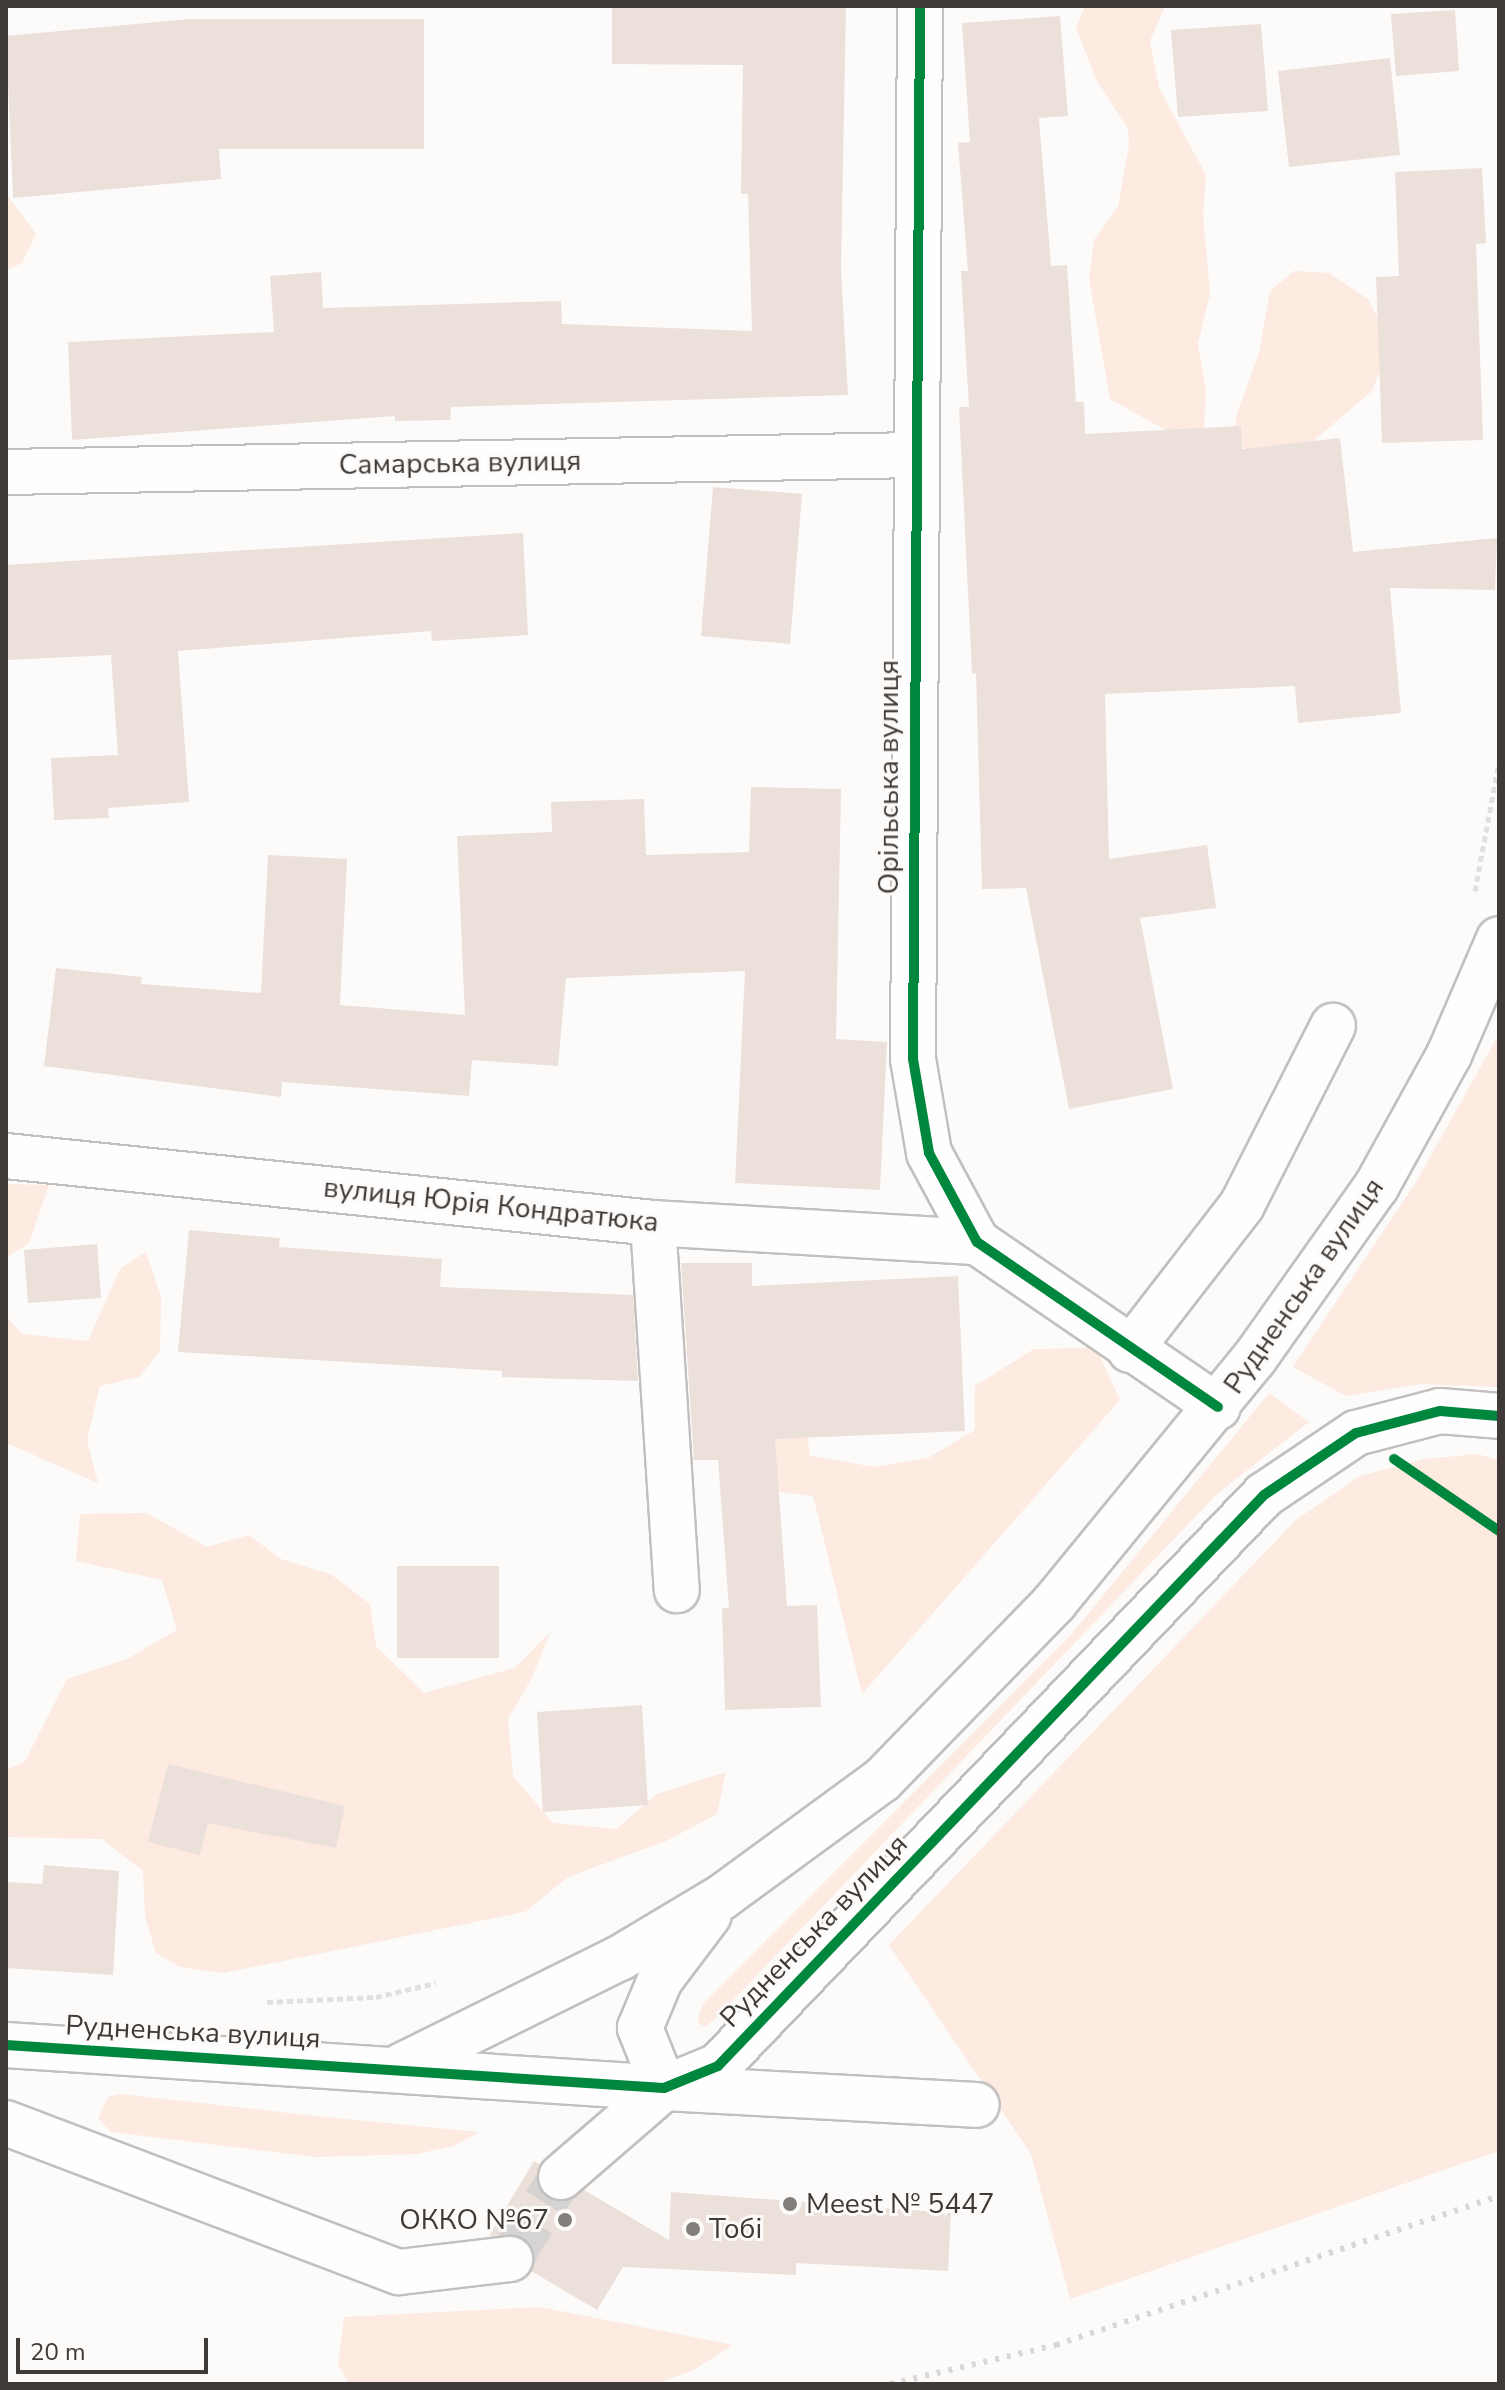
<!DOCTYPE html>
<html>
<head>
<meta charset="utf-8">
<style>
	body { margin:0 }
	#map { position:relative; width:1505px; height:2390px; overflow:hidden; background:#fcfbfa; font-family:"Nunito Sans",sans-serif }
	div>[style] { position:absolute }
	[style*='--x'] { left:calc(var(--x)*1px); top:calc(var(--y)*1px); width:calc(var(--w)*1px); rotate:calc(var(--a)*1deg) }
	.green>* { inset:0; background:#fdeae1 }
	.building>* { inset:0; background:#ece0da }
	.minor-tunnel>* { height:44px; margin-top:-22px; transform-origin:0; background:repeating-linear-gradient(90deg,#d6d4d3 0 44px,transparent 0 66px) }
	.path>* { height:5px; margin-top:-2.5px; transform-origin:0; background:repeating-linear-gradient(90deg,#e0e0e0 0 6px,transparent 0 10px) }
	.roads { filter:drop-shadow(2px 0 #c2c0be) drop-shadow(-2px 0 #c2c0be) drop-shadow(0 2px #c2c0be) drop-shadow(0 -2px #c2c0be) }
	.minor>* { height:44px; margin:-22px; padding:0 22px; transform-origin:22px; border-radius:22px; background:#fffefe }
	.rail>* { height:6px; margin-top:-3px; transform-origin:0; background:repeating-linear-gradient(90deg,#d8d8d8 0 4px,transparent 0 12px) }
	.cycleway>* { height:10px; margin:-5px; padding:0 5px; transform-origin:5px; border-radius:5px; background:#00873e }
	.dots>* { width:22px; height:22px; translate:-50% -50%; box-sizing:border-box; border:4px solid #fdfbf9; border-radius:50% }
	span { translate:-50% -50%; white-space:nowrap; text-align:center; line-height:1.15; -webkit-text-stroke:6px #fdfbf9; paint-order:stroke }
	.street-label { font-size:28px; color:#3f3a37 }
	.poi-label { font-size:28px; color:#3f3a37 }
	.left { translate:0 -50%; text-align:left }
	.right { translate:-100% -50%; text-align:right }
	.frame { position:absolute; inset:0; border:8px solid #3f3a37; pointer-events:none }
	.scale { position:absolute; left:16px; top:2338px; width:192px; height:36px; box-sizing:border-box; border:4px solid #3f3a37; border-top:0; padding-left:10px; font-size:24px; line-height:28px; white-space:nowrap; color:#3f3a37; -webkit-text-stroke:6px #fdfbf9; paint-order:stroke }
</style>
</head>
<body>
<div id="map">
	<div class="green">
		<i style="clip-path:polygon(1085px 6px,1165px 6px,1150px 41px,1159px 88px,1206px 175px,1203px 214px,1210px 294px,1198px 344px,1206px 390px,1204px 430px,1169px 432px,1110px 399px,1089px 279px,1094px 240px,1118px 206px,1129px 146px,1128px 129px,1096px 79px,1076px 28px)"></i>
		<i style="clip-path:polygon(6px 193px,36px 234px,22px 263px,6px 270px)"></i>
		<i style="clip-path:polygon(1294px 271px,1329px 273px,1368px 299px,1390px 343px,1372px 391px,1298px 454px,1252px 452px,1232px 442px,1237px 413px,1259px 353px,1270px 291px)"></i>
		<i style="clip-path:polygon(1499px 1034px,1499px 1387px,1419px 1384px,1346px 1396px,1293px 1367px,1415px 1184px)"></i>
		<i style="clip-path:polygon(6px 1184px,49px 1185px,29px 1243px,6px 1258px)"></i>
		<i style="clip-path:polygon(146px 1252px,161px 1297px,160px 1351px,139px 1377px,100px 1386px,87px 1440px,98px 1483px,6px 1443px,6px 1316px,22px 1334px,88px 1341px,120px 1269px)"></i>
		<i style="clip-path:polygon(789px 1284px,810px 1456px,875px 1467px,928px 1458px,975px 1430px,975px 1386px,1034px 1349px,1096px 1348px,1120px 1400px,862px 1694px,813px 1496px,771px 1491px,768px 1350px)"></i>
		<i style="clip-path:polygon(1269px 1393px,1309px 1422px,1218px 1493px,717px 2017px,705px 2027px,697px 2022px,703px 2004px,1070px 1636px)"></i>
		<i style="clip-path:polygon(1477px 1454px,1499px 1460px,1499px 2151px,1070px 2299px,1031px 2154px,889px 1945px,1296px 1520px,1360px 1476px,1425px 1459px)"></i>
		<i style="clip-path:polygon(147px 1513px,207px 1547px,249px 1535px,281px 1559px,332px 1575px,370px 1604px,376px 1646px,424px 1693px,515px 1668px,550px 1632px,532px 1678px,508px 1719px,513px 1776px,553px 1823px,616px 1829px,657px 1794px,726px 1772px,717px 1814px,666px 1841px,568px 1877px,525px 1912px,223px 1973px,180px 1967px,156px 1953px,145px 1917px,143px 1871px,102px 1839px,6px 1837px,6px 1770px,25px 1761px,67px 1679px,127px 1659px,177px 1630px,162px 1580px,76px 1561px,80px 1514px)"></i>
		<i style="clip-path:polygon(120px 2094px,325px 2117px,479px 2132px,454px 2146px,417px 2154px,316px 2157px,111px 2132px,98px 2118px,108px 2097px)"></i>
		<i style="clip-path:polygon(540px 2307px,733px 2345px,692px 2371px,655px 2384px,349px 2384px,338px 2365px,344px 2317px)"></i>
	</div>
	<div class="building">
		<i style="clip-path:polygon(612px 6px,846px 6px,841px 270px,848px 395px,451px 407px,450px 420px,395px 421px,395px 416px,72px 440px,68px 342px,274px 332px,270px 276px,321px 272px,323px 308px,561px 301px,562px 324px,752px 331px,748px 194px,741px 194px,743px 65px,612px 64px)"></i>
		<i style="clip-path:polygon(1455px 10px,1459px 71px,1396px 76px,1391px 14px)"></i>
		<i style="clip-path:polygon(1060px 16px,1068px 116px,1039px 118px,1051px 266px,1067px 265px,1076px 402px,1084px 402px,1085px 434px,1241px 426px,1242px 449px,1340px 438px,1353px 552px,1497px 538px,1495px 590px,1390px 588px,1401px 713px,1298px 723px,1295px 686px,1105px 694px,1109px 859px,1207px 845px,1216px 908px,1140px 918px,1173px 1089px,1069px 1109px,1026px 888px,982px 889px,976px 673px,972px 674px,959px 407px,969px 407px,961px 271px,968px 271px,958px 143px,970px 142px,962px 23px)"></i>
		<i style="clip-path:polygon(190px 19px,424px 19px,424px 149px,219px 149px,221px 179px,13px 198px,6px 36px)"></i>
		<i style="clip-path:polygon(1261px 24px,1268px 111px,1178px 117px,1171px 30px)"></i>
		<i style="clip-path:polygon(1390px 58px,1400px 155px,1289px 167px,1278px 71px)"></i>
		<i style="clip-path:polygon(1482px 168px,1486px 243px,1476px 244px,1483px 440px,1382px 443px,1376px 277px,1399px 276px,1395px 172px)"></i>
		<i style="clip-path:polygon(713px 487px,802px 494px,790px 644px,701px 636px)"></i>
		<i style="clip-path:polygon(523px 533px,528px 635px,432px 641px,431px 631px,178px 651px,189px 802px,108px 808px,109px 818px,54px 820px,51px 758px,118px 755px,111px 655px,6px 660px,6px 565px)"></i>
		<i style="clip-path:polygon(751px 787px,841px 789px,836px 1039px,887px 1042px,880px 1190px,735px 1183px,745px 971px,566px 978px,558px 1066px,472px 1060px,469px 1096px,282px 1082px,281px 1097px,44px 1066px,56px 968px,142px 977px,141px 984px,261px 993px,268px 855px,347px 859px,340px 1005px,465px 1015px,457px 836px,552px 832px,551px 802px,644px 799px,646px 855px,749px 852px)"></i>
		<i style="clip-path:polygon(189px 1230px,280px 1238px,279px 1247px,442px 1259px,440px 1287px,633px 1295px,638px 1381px,502px 1377px,502px 1371px,178px 1352px)"></i>
		<i style="clip-path:polygon(97px 1244px,101px 1298px,28px 1303px,24px 1250px)"></i>
		<i style="clip-path:polygon(681px 1263px,752px 1263px,752px 1286px,958px 1276px,965px 1431px,775px 1439px,787px 1606px,817px 1605px,821px 1707px,725px 1710px,722px 1608px,729px 1608px,718px 1460px,694px 1460px)"></i>
		<i style="clip-path:polygon(397px 1566px,499px 1566px,499px 1658px,397px 1658px)"></i>
		<i style="clip-path:polygon(642px 1705px,648px 1805px,543px 1812px,537px 1712px)"></i>
		<i style="clip-path:polygon(168px 1764px,345px 1806px,336px 1848px,208px 1823px,200px 1855px,148px 1842px)"></i>
		<i style="clip-path:polygon(44px 1865px,119px 1871px,113px 1975px,6px 1968px,6px 1882px,42px 1884px)"></i>
		<i style="clip-path:polygon(534px 2161px,540px 2164px,537px 2182px,552px 2200px,566px 2201px,584px 2190px,669px 2240px,671px 2192px,951px 2213px,948px 2271px,796px 2263px,796px 2275px,623px 2267px,597px 2310px,531px 2271px,535px 2255px,521px 2236px,489px 2236px)"></i>
	</div>
	<div class="minor-tunnel">
		<i style="--x:510;--y:2259;--w:97;--a:-58.1"></i>
	</div>
	<div class="path">
		<i style="--x:1475;--y:891;--w:131;--a:-79.5"></i>
		<i style="--x:1419;--y:1476;--w:97;--a:34.5"></i>
		<i style="--x:267;--y:2002;--w:109;--a:-2.6"></i>
		<i style="--x:376;--y:1997;--w:61;--a:-13.3"></i>
	</div>
	<div class="roads">
		<div class="minor">
			<i style="--x:920;--y:6;--w:1053;--a:90.38"></i>
			<i style="--x:913;--y:1059;--w:95;--a:80.3"></i>
			<i style="--x:929;--y:1153;--w:101;--a:61.7"></i>
			<i style="--x:977;--y:1242;--w:292;--a:34.4"></i>
			<i style="--x:6;--y:472;--w:908;--a:-1.07"></i>
			<i style="--x:6;--y:1156;--w:650;--a:5.91"></i>
			<i style="--x:653;--y:1223;--w:325;--a:3.4"></i>
			<i style="--x:653;--y:1223;--w:368;--a:86.3"></i>
			<i style="--x:1130;--y:1350;--w:183;--a:-52.3"></i>
			<i style="--x:1242;--y:1205;--w:201;--a:-63.1"></i>
			<i style="--x:6;--y:2045;--w:659;--a:3.74"></i>
			<i style="--x:664;--y:2088;--w:58;--a:-22.2"></i>
			<i style="--x:718;--y:2066;--w:790;--a:-46.28"></i>
			<i style="--x:1264;--y:1495;--w:111;--a:-34"></i>
			<i style="--x:1356;--y:1433;--w:87;--a:-14.7"></i>
			<i style="--x:1440;--y:1411;--w:59;--a:4.8"></i>
			<i style="--x:401;--y:2066;--w:244;--a:-26.3"></i>
			<i style="--x:620;--y:1958;--w:119;--a:-30.9"></i>
			<i style="--x:722;--y:1897;--w:198;--a:-36.2"></i>
			<i style="--x:882;--y:1780;--w:247;--a:-45.8"></i>
			<i style="--x:1054;--y:1603;--w:315;--a:-50.7"></i>
			<i style="--x:1254;--y:1359;--w:211;--a:-54.7"></i>
			<i style="--x:1376;--y:1187;--w:151;--a:-61.1"></i>
			<i style="--x:1449;--y:1055;--w:126;--a:-66.7"></i>
			<i style="--x:664;--y:2088;--w:65;--a:-111.8"></i>
			<i style="--x:640;--y:2028;--w:52;--a:-67.4"></i>
			<i style="--x:660;--y:1980;--w:81;--a:-53"></i>
			<i style="--x:6;--y:2123;--w:420;--a:20.8"></i>
			<i style="--x:399;--y:2272;--w:112;--a:-6.7"></i>
			<i style="--x:561;--y:2177;--w:136;--a:-40.8"></i>
			<i style="--x:664;--y:2088;--w:313;--a:3.1"></i>
		</div>
	</div>
	<div class="rail">
		<i style="--x:890;--y:2384;--w:171;--a:-13.2"></i>
		<i style="--x:1056;--y:2345;--w:467;--a:-18.6"></i>
	</div>
	<div class="cycleway">
		<i style="--x:920;--y:6;--w:1053;--a:90.38"></i>
		<i style="--x:913;--y:1059;--w:95;--a:80.3"></i>
		<i style="--x:929;--y:1153;--w:101;--a:61.7"></i>
		<i style="--x:977;--y:1242;--w:292;--a:34.4"></i>
		<i style="--x:1394;--y:1459;--w:127;--a:34.4"></i>
		<i style="--x:6;--y:2045;--w:659;--a:3.74"></i>
		<i style="--x:664;--y:2088;--w:58;--a:-22.2"></i>
		<i style="--x:718;--y:2066;--w:790;--a:-46.28"></i>
		<i style="--x:1264;--y:1495;--w:111;--a:-34"></i>
		<i style="--x:1356;--y:1433;--w:87;--a:-14.7"></i>
		<i style="--x:1440;--y:1411;--w:59;--a:4.8"></i>
	</div>
	<div class="dots">
		<i style="left:790px;top:2204px;background:#817e7b"></i>
		<i style="left:565px;top:2220px;background:#817e7b"></i>
		<i style="left:693px;top:2229px;background:#817e7b"></i>
	</div>
	<div class="street-label">
		<span style="left:460px;top:463px;rotate:-1deg">Самарська вулиця</span>
		<span style="left:889px;top:777px;rotate:-90deg">Орільська вулиця</span>
		<span style="left:491px;top:1205px;rotate:6deg">вулиця Юрія Кондратюка</span>
		<span style="left:1304px;top:1286px;rotate:-55deg">Рудненська вулиця</span>
		<span style="left:814px;top:1931px;rotate:-46deg">Рудненська вулиця</span>
		<span style="left:193px;top:2032px;rotate:3deg">Рудненська вулиця</span>
	</div>
	<div class="poi-label">
		<span class="left" style="left:806px;top:2204px">Meest № 5447</span>
		<span class="right" style="left:549px;top:2220px">ОККО №67</span>
		<span class="left" style="left:709px;top:2229px">Тобі</span>
	</div>
	<div class="frame"></div>
	<div class="scale">20 m</div>
</div>
</body>
</html>
